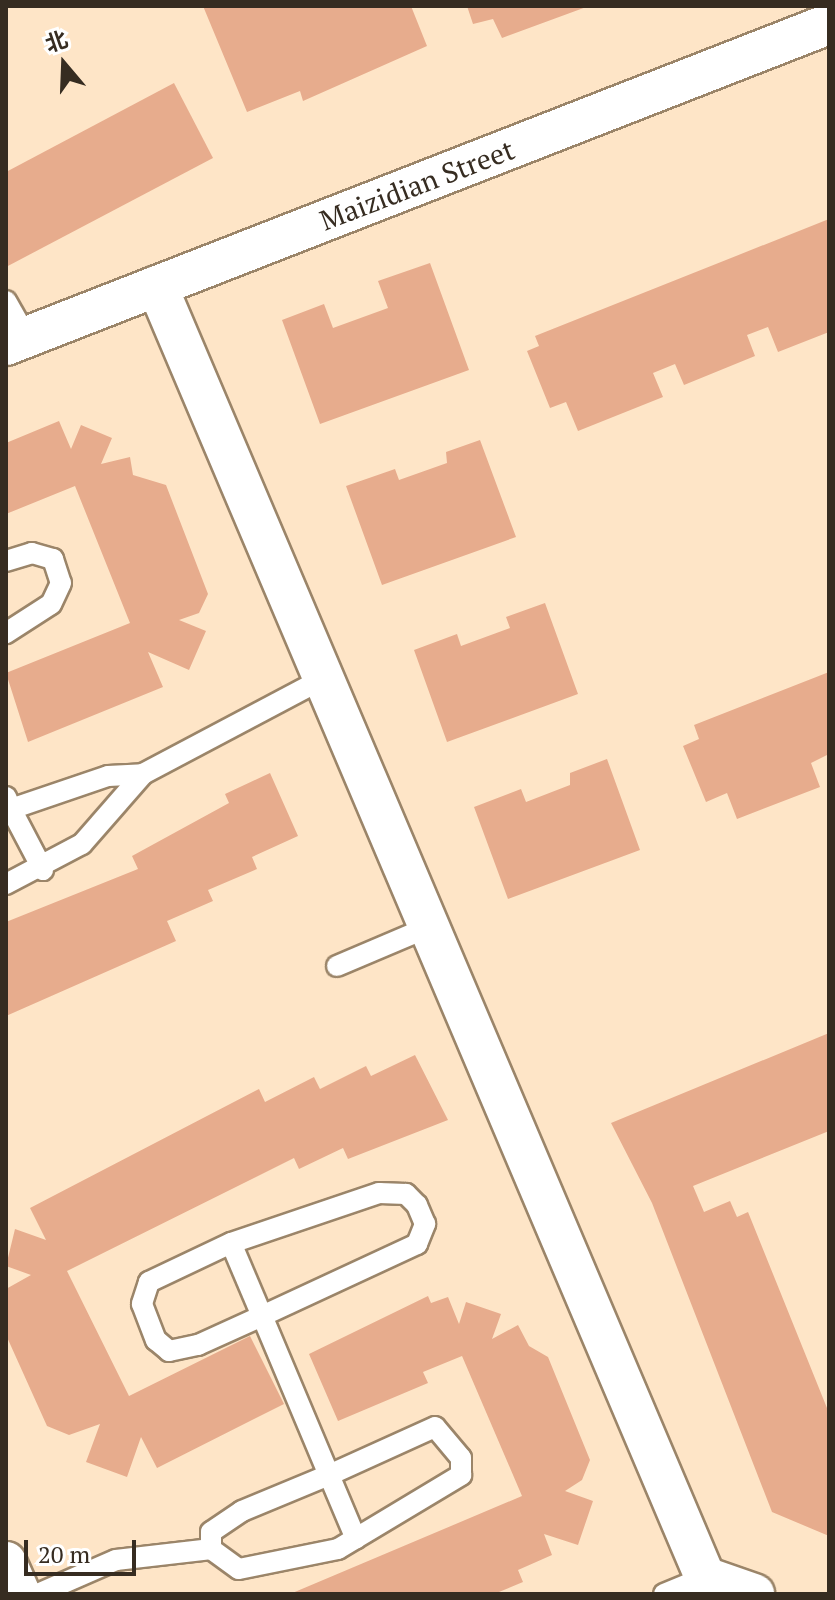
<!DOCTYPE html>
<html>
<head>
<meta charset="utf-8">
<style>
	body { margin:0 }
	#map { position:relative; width:835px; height:1600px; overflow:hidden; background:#fee5c7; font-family:"PT Serif","Noto Sans SC",serif }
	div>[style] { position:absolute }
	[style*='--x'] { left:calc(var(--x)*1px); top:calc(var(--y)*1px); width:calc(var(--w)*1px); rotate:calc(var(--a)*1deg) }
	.building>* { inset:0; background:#e7ac8d }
	.roads { filter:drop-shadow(2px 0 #9b8569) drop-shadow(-2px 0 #9b8569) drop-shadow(0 2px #9b8569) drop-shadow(0 -2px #9b8569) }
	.service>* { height:20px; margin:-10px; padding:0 10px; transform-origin:10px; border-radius:10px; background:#fff }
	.minor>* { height:40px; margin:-20px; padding:0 20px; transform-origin:20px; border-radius:20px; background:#fff }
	span { translate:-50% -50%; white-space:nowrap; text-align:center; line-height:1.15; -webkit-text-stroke:7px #fff; paint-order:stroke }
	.street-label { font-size:28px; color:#362c21 }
	.frame { position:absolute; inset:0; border:8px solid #362c21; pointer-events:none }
	.north { position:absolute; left:24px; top:24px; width:80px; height:80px; -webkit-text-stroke:6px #fff; paint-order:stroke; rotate:341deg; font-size:22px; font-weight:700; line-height:32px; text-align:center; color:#362c21 }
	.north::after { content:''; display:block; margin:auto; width:28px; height:36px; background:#362c21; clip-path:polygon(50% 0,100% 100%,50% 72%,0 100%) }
	.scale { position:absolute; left:24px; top:1540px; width:112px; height:36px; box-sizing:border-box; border:4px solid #362c21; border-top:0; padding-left:10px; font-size:24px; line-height:28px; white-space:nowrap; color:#362c21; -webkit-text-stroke:6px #fff; paint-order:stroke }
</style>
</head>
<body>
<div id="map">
	<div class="building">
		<i style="clip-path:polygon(203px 6px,411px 6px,427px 46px,303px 101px,300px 91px,247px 112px)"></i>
		<i style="clip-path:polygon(467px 6px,589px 6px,502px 38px,493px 19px,473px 24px)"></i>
		<i style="clip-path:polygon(174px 83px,213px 158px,6px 267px,6px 172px)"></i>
		<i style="clip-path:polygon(829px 219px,829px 332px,778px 352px,768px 327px,747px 335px,755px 356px,684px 385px,675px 364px,653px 373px,663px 397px,578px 431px,566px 402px,550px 408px,527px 351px,539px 346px,535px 336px)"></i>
		<i style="clip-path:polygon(430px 263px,469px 370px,320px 424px,282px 320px,324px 304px,333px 328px,388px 308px,378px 281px)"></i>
		<i style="clip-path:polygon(59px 421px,71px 449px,81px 425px,112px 438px,101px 464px,130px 457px,133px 475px,166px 485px,208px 594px,199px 613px,179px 620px,206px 631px,189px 670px,148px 652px,163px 687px,28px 742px,6px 673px,130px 623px,75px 486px,6px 514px,6px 443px)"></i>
		<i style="clip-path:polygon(480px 440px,516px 537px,382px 585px,346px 486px,395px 469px,399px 480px,447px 463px,446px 452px)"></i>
		<i style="clip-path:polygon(545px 603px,578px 694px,447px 742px,414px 650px,457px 634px,461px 646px,510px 628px,506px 617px)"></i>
		<i style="clip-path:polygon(829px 672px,829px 754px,811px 763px,820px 787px,737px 819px,727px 793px,706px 802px,683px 746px,699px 739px,694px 725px)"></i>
		<i style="clip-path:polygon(607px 759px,640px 850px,508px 899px,474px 807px,521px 789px,526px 802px,570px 785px,570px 773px)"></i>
		<i style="clip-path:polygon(270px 773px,298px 836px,252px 857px,257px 869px,208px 890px,213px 901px,167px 921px,176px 941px,6px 1016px,6px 922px,138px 869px,132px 856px,229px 803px,225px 794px)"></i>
		<i style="clip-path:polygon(829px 1033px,829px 1131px,693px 1186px,704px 1212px,730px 1201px,737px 1217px,748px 1212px,829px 1413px,829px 1536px,772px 1512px,652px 1203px,611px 1123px)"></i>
		<i style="clip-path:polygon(415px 1055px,448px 1120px,348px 1159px,343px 1148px,299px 1169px,294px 1158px,67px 1271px,129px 1396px,250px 1336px,284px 1404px,157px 1468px,141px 1437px,127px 1477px,86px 1462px,100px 1424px,69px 1435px,47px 1426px,6px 1335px,6px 1289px,31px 1275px,6px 1266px,15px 1229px,46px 1240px,30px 1208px,259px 1089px,265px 1102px,314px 1077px,320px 1089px,366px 1066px,371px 1076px)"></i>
		<i style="clip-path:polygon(428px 1296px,431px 1303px,448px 1297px,459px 1324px,466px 1302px,501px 1314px,492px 1339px,518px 1325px,529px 1346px,548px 1357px,590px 1460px,582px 1480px,565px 1491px,593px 1501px,578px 1545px,544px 1534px,552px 1555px,518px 1570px,523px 1582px,494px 1594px,290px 1594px,522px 1496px,462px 1356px,423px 1372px,428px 1383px,338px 1421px,309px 1354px)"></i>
	</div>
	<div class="roads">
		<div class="service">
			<i style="--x:6;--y:301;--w:40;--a:60.3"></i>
			<i style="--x:6;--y:561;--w:27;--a:-17"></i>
			<i style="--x:32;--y:553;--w:22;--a:16"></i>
			<i style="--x:53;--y:559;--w:25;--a:72"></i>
			<i style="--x:61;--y:583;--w:23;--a:115"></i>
			<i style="--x:51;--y:604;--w:54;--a:147.2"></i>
			<i style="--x:6;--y:797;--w:13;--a:67"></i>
			<i style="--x:11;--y:809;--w:102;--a:-18.8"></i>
			<i style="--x:108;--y:776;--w:35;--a:-3"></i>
			<i style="--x:143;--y:774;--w:205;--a:-27.9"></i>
			<i style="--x:6;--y:811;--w:5;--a:-22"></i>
			<i style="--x:11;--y:809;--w:69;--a:62.3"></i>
			<i style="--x:6;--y:884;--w:86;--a:-27.8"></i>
			<i style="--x:82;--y:844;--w:93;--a:-48.9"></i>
			<i style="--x:337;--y:966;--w:100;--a:-23"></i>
			<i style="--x:211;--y:1549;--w:17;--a:-90"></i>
			<i style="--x:211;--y:1532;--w:37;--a:-34"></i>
			<i style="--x:242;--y:1511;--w:94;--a:-22.5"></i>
			<i style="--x:329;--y:1475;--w:69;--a:67.1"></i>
			<i style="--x:38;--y:1594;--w:85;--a:-23.6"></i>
			<i style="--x:116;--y:1560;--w:96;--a:-6.6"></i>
			<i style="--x:211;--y:1549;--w:34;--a:36"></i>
			<i style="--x:239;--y:1569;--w:101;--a:-11.4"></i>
			<i style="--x:338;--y:1549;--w:144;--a:-31"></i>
			<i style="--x:461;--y:1475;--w:17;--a:-90"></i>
			<i style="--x:461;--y:1458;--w:40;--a:-130"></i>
			<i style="--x:435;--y:1427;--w:116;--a:155.6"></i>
			<i style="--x:329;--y:1475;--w:173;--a:-112.8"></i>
			<i style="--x:262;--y:1316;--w:79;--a:-113"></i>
			<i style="--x:231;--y:1243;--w:91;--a:154.6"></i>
			<i style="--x:149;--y:1282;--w:23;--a:108"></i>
			<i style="--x:142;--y:1304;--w:39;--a:69"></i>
			<i style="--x:156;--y:1340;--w:17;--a:40"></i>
			<i style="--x:169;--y:1351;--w:30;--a:-12"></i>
			<i style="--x:198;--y:1345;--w:70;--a:-24.4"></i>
			<i style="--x:262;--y:1316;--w:171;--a:-24.9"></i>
			<i style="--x:417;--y:1244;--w:22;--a:-68"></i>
			<i style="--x:425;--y:1224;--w:21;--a:-113"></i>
			<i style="--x:417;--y:1205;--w:16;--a:-135"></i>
			<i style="--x:406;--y:1194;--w:27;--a:-178"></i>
			<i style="--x:379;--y:1193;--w:156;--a:161.3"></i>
			<i style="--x:664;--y:1594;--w:44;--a:-22.5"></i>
		</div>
		<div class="minor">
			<i style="--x:157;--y:286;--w:1402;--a:67"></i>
			<i style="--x:705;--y:1577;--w:52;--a:19.1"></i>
			<i style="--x:6;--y:345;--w:883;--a:-21.31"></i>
			<i style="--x:6;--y:1562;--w:35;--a:66"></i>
		</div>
	</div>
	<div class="street-label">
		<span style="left:417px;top:185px;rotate:-21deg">Maizidian Street</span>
	</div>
	<div class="frame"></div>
	<div class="north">北</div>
	<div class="scale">20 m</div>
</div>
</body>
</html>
